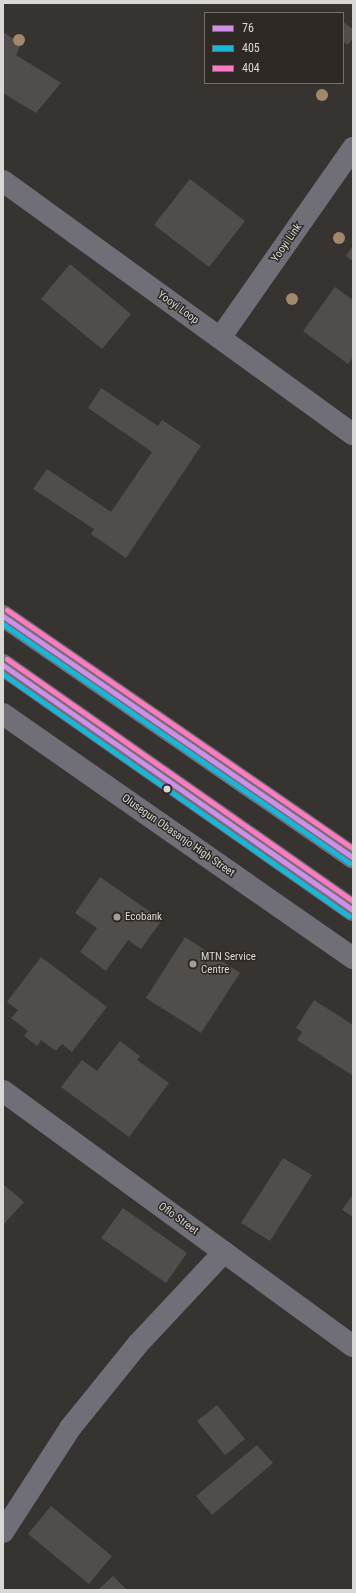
<!DOCTYPE html>
<html>
<head>
<meta charset="utf-8">
<style>
	body { margin:0 }
	#map { position:relative; width:356px; height:1593px; overflow:hidden; background:#363331; font-family:"Roboto Condensed",sans-serif }
	div>[style] { position:absolute }
	[style*='--x'] { left:calc(var(--x)*1px); top:calc(var(--y)*1px); width:calc(var(--w)*1px); rotate:calc(var(--a)*1deg) }
	.building>* { inset:0; background:#504d4b }
	.minor>* { height:22px; margin:-11px; padding:0 11px; transform-origin:11px; border-radius:11px; background:#706f77 }
	.major>* { height:22px; margin:-11px; padding:0 11px; transform-origin:11px; border-radius:11px; background:#716f75 }
	.bus-1>* { height:5px; margin:-2.5px; padding:0 2.5px; transform-origin:2.5px; border-radius:2.5px; background:#ce8fe9 }
	.bus-2>* { height:5px; margin:-2.5px; padding:0 2.5px; transform-origin:2.5px; border-radius:2.5px; background:#1ab6d8 }
	.bus-3>* { height:5px; margin:-2.5px; padding:0 2.5px; transform-origin:2.5px; border-radius:2.5px; background:#fe7ac1 }
	.trees>* { width:12px; height:12px; margin:-6px; border-radius:50%; background:#a1876e }
	.dots>* { width:11px; height:11px; translate:-50% -50%; box-sizing:border-box; border:2px solid #2e2925; border-radius:50% }
	span { translate:-50% -50%; white-space:nowrap; text-align:center; line-height:1.15; -webkit-text-stroke:3px #2e2925; paint-order:stroke }
	.street-label { font-size:11px; color:#dad7d4 }
	.poi-label { font-size:11px; color:#dad7d4 }
	.left { translate:0 -50%; text-align:left }
	.frame { position:absolute; inset:0; border:4px solid #dad7d4; pointer-events:none }
	.legend { position:absolute; left:204px; top:12px; width:140px; height:72px; box-sizing:border-box; background:#2e2925; border:1px solid #736f6b; margin:0; padding:5px 7px; list-style:none; font-size:12px; color:#dad7d4 }
	.legend li { display:flex; align-items:center; gap:8px; height:20px }
	.legend b { width:20px; border:1px solid #736f6b }
</style>
</head>
<body>
<div id="map">
	<div class="building">
		<i style="clip-path:polygon(343px 22px,353px 29px,353px 38px,348px 45px,343px 41px)"></i>
		<i style="clip-path:polygon(3px 32px,21px 44px,16px 55px,61px 83px,36px 113px,3px 93px)"></i>
		<i style="clip-path:polygon(190px 179px,245px 221px,209px 267px,154px 225px)"></i>
		<i style="clip-path:polygon(353px 246px,353px 261px,346px 256px)"></i>
		<i style="clip-path:polygon(70px 264px,131px 314px,102px 349px,41px 299px)"></i>
		<i style="clip-path:polygon(335px 287px,353px 300px,353px 357px,348px 364px,303px 331px)"></i>
		<i style="clip-path:polygon(101px 388px,158px 426px,162px 420px,201px 446px,126px 558px,91px 534px,94px 529px,33px 489px,47px 469px,111px 512px,152px 452px,88px 408px)"></i>
		<i style="clip-path:polygon(100px 877px,162px 920px,141px 949px,128px 940px,106px 971px,80px 952px,97px 928px,75px 913px)"></i>
		<i style="clip-path:polygon(185px 937px,240px 973px,201px 1033px,146px 998px)"></i>
		<i style="clip-path:polygon(41px 957px,107px 1007px,72px 1052px,62px 1044px,56px 1051px,41px 1040px,37px 1046px,24px 1036px,28px 1031px,11px 1018px,18px 1010px,7px 1002px)"></i>
		<i style="clip-path:polygon(314px 1000px,353px 1025px,353px 1076px,297px 1040px,302px 1032px,296px 1028px)"></i>
		<i style="clip-path:polygon(120px 1041px,140px 1056px,137px 1060px,169px 1083px,129px 1137px,61px 1087px,82px 1060px,97px 1071px)"></i>
		<i style="clip-path:polygon(283px 1158px,312px 1175px,270px 1241px,241px 1223px)"></i>
		<i style="clip-path:polygon(3px 1184px,24px 1202px,3px 1225px)"></i>
		<i style="clip-path:polygon(353px 1194px,353px 1217px,342px 1210px)"></i>
		<i style="clip-path:polygon(123px 1208px,187px 1253px,166px 1283px,101px 1238px)"></i>
		<i style="clip-path:polygon(217px 1405px,245px 1439px,225px 1455px,197px 1421px)"></i>
		<i style="clip-path:polygon(257px 1445px,273px 1463px,212px 1515px,196px 1496px)"></i>
		<i style="clip-path:polygon(51px 1506px,112px 1556px,89px 1584px,28px 1534px)"></i>
		<i style="clip-path:polygon(113px 1576px,127px 1590px,98px 1590px)"></i>
	</div>
	<div class="minor">
		<i style="--x:3;--y:181;--w:432;--a:35.9"></i>
		<i style="--x:220;--y:338;--w:232;--a:-55"></i>
		<i style="--x:3;--y:714;--w:427;--a:34.9"></i>
		<i style="--x:3;--y:1091;--w:433;--a:36.1"></i>
		<i style="--x:3;--y:1532;--w:125;--a:-57.1"></i>
		<i style="--x:71;--y:1427;--w:107;--a:-51.1"></i>
		<i style="--x:138;--y:1344;--w:126;--a:-46.9"></i>
	</div>
	<div class="major">
		<i style="--x:3;--y:616;--w:425;--a:34.6"></i>
		<i style="--x:3;--y:665;--w:427;--a:35"></i>
	</div>
	<div class="bus-1">
		<i style="--x:3;--y:616;--w:425;--a:34.6"></i>
		<i style="--x:3;--y:665;--w:427;--a:35"></i>
	</div>
	<div class="bus-2">
		<i style="--x:3;--y:624;--w:421;--a:34.6"></i>
		<i style="--x:3;--y:674;--w:422;--a:35"></i>
	</div>
	<div class="bus-3">
		<i style="--x:7;--y:610;--w:421;--a:34.6"></i>
		<i style="--x:7;--y:659;--w:422;--a:35"></i>
	</div>
	<div class="trees">
		<i style="left:19px;top:40px"></i>
		<i style="left:322px;top:95px"></i>
		<i style="left:339px;top:238px"></i>
		<i style="left:292px;top:299px"></i>
	</div>
	<div class="dots">
		<i style="left:167px;top:789px;background:#dad7d4"></i>
		<i style="left:117px;top:917px;background:#a19e9b"></i>
		<i style="left:193px;top:964px;background:#a19e9b"></i>
	</div>
	<div class="street-label">
		<span style="left:287px;top:243px;rotate:-55deg">Yooyi Link</span>
		<span style="left:178px;top:308px;rotate:36deg">Yooyi Loop</span>
		<span style="left:178px;top:836px;rotate:35deg">Olusegun Obasanjo High Street</span>
		<span style="left:178px;top:1219px;rotate:36deg">Oflo Street</span>
	</div>
	<div class="poi-label">
		<span class="left" style="left:125px;top:917px">Ecobank</span>
		<span class="left" style="left:201px;top:964px">MTN Service<br>Centre</span>
	</div>
	<div class="frame"></div>
	<ul class="legend">
	<li><b style="height:5px;background:#ce8fe9"></b>76</li>
	<li><b style="height:5px;background:#1ab6d8"></b>405</li>
	<li><b style="height:5px;background:#fe7ac1"></b>404</li>
	</ul>
</div>
</body>
</html>
